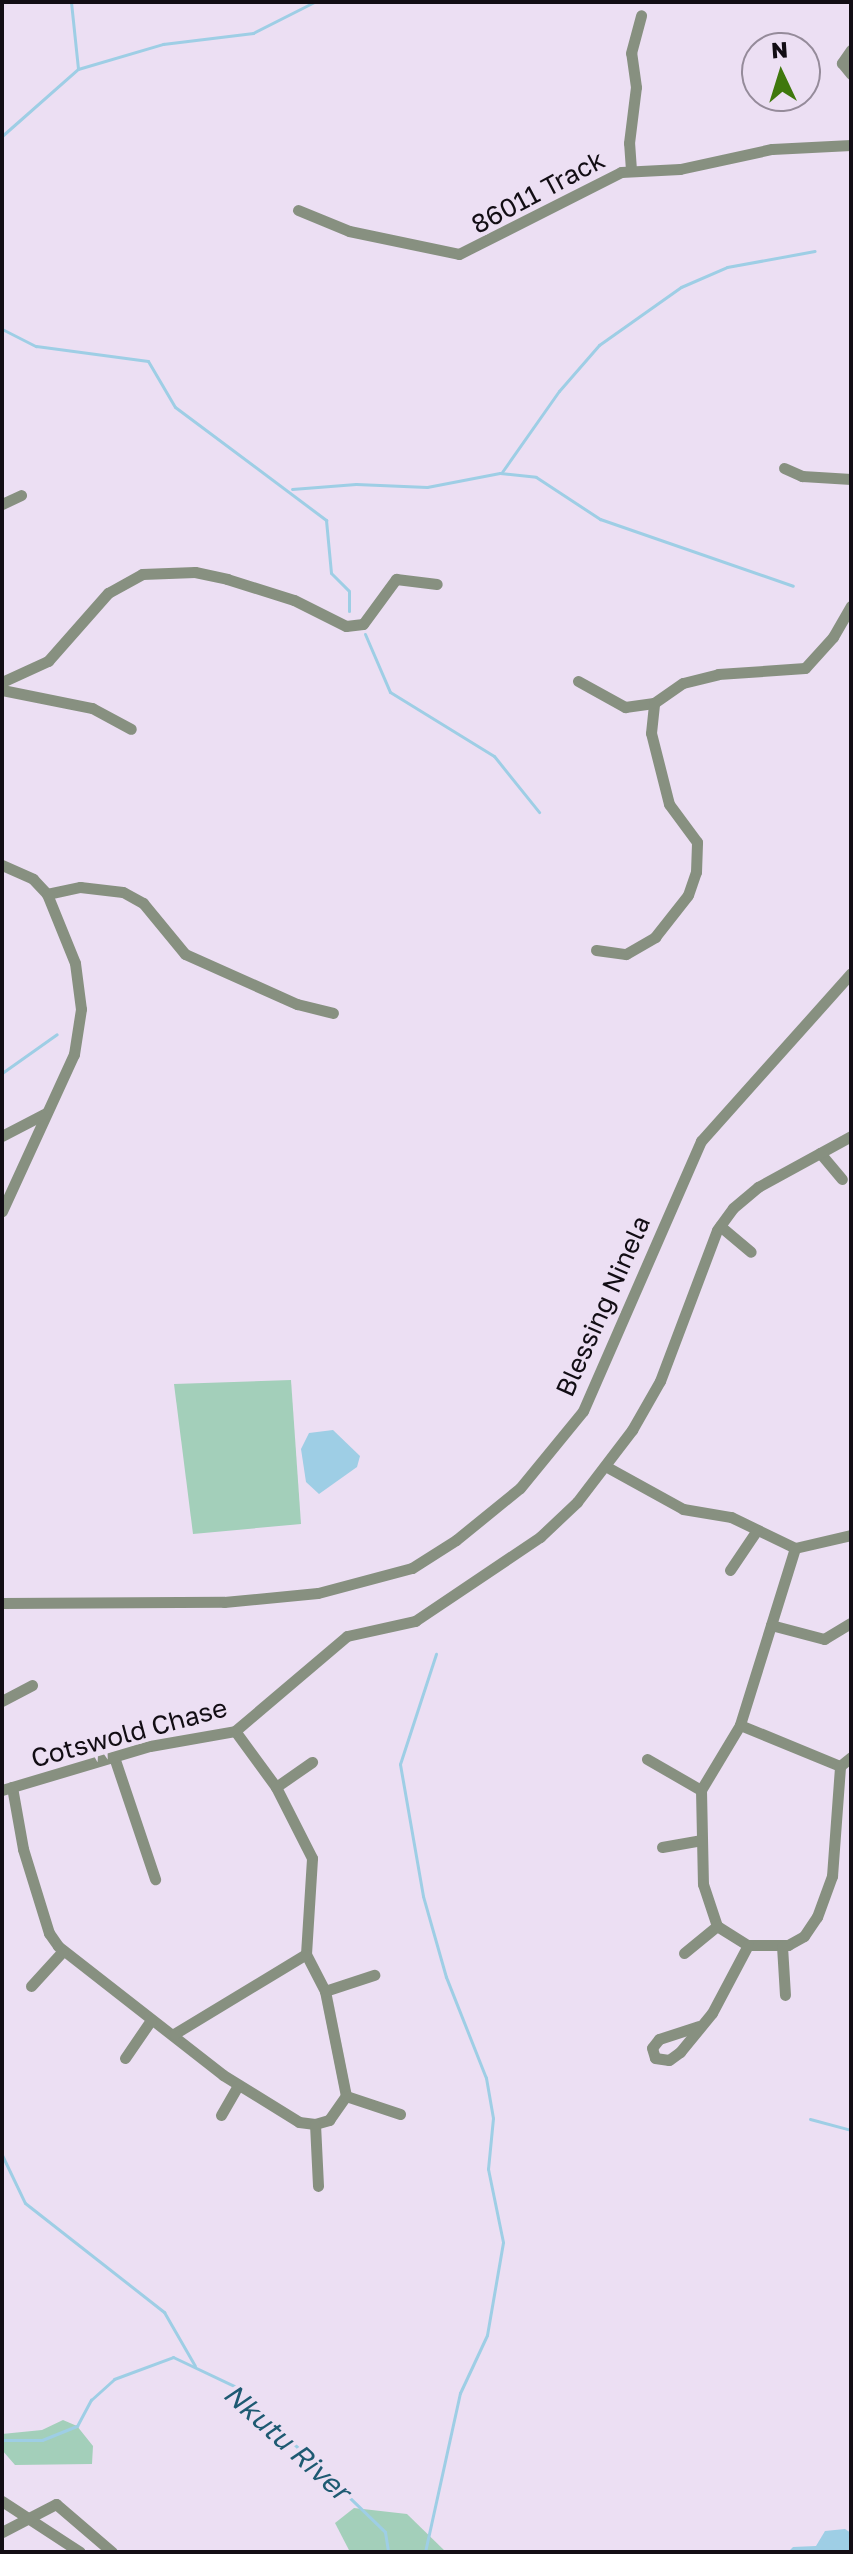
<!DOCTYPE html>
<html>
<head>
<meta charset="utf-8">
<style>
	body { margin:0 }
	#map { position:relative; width:853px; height:2554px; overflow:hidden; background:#ecdff3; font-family:"Golos Text",sans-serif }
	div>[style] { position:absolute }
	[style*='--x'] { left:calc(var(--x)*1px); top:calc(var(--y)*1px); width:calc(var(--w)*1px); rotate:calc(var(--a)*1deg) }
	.green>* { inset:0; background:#a3cfba }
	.water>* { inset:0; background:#9ecee5 }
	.stream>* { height:3px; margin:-1.5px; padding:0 1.5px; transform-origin:1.5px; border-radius:1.5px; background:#9ecee5 }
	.minor>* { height:11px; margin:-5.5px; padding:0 5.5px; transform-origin:5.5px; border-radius:5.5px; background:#879080 }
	span { translate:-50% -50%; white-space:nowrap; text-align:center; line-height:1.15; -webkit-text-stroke:8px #ecdff3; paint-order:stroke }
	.street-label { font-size:26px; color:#120d14 }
	.water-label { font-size:28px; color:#1e5a72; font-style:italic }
	.frame { position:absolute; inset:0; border:4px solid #120d14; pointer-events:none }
	.north { position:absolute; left:741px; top:32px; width:80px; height:80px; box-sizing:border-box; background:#ecdff3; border:2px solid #958b9a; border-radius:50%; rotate:356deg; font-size:22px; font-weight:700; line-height:32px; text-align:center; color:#120d14 }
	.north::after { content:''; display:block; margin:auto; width:28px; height:36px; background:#3f780d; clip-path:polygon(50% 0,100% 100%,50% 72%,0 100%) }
</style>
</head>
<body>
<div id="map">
	<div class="green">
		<i style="clip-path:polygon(291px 1380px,301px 1524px,193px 1534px,174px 1384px)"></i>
		<i style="clip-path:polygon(63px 2420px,77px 2426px,93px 2446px,92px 2464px,15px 2465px,2px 2450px,2px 2434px,42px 2430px)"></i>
		<i style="clip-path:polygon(354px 2508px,407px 2514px,446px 2552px,350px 2552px,335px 2523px)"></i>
	</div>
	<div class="water">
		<i style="clip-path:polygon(333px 1430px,360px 1456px,357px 1467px,319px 1494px,306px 1482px,301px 1449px,309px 1433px)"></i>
		<i style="clip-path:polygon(845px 2529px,851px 2533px,851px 2552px,788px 2552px,793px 2547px,816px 2546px,825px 2531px)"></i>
	</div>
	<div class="stream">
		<i style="--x:71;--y:2;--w:67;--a:84"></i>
		<i style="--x:2;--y:136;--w:101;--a:-41.4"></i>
		<i style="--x:78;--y:69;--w:89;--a:-16.4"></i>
		<i style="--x:163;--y:44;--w:91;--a:-7"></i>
		<i style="--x:253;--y:33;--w:68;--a:-26.9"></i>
		<i style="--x:2;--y:329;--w:38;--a:27"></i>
		<i style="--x:36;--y:346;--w:113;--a:7.6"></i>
		<i style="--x:148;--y:361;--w:53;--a:59.6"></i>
		<i style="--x:175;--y:407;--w:189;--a:36.8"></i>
		<i style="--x:326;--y:520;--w:53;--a:84.6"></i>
		<i style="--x:331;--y:573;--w:25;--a:45"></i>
		<i style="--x:349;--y:591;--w:20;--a:90"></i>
		<i style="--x:502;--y:472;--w:99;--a:-54.9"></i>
		<i style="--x:559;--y:391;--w:61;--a:-49"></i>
		<i style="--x:599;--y:345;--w:100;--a:-35.3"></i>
		<i style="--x:681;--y:287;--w:50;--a:-23.5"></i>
		<i style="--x:727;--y:267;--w:89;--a:-10.3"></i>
		<i style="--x:292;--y:489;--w:64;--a:-4.5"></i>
		<i style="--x:356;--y:484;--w:71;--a:2.4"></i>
		<i style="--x:427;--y:487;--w:74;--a:-10.9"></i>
		<i style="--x:500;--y:473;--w:36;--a:6"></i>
		<i style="--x:536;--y:477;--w:77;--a:33.3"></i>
		<i style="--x:600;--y:519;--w:204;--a:19.1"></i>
		<i style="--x:365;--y:634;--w:63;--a:66.7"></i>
		<i style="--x:390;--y:692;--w:122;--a:31.6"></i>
		<i style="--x:494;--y:756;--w:72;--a:51.2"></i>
		<i style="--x:2;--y:1073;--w:67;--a:-35.3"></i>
		<i style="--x:810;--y:2119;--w:42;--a:15"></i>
		<i style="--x:2;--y:2155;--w:53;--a:64.4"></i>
		<i style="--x:25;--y:2203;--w:177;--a:38.1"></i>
		<i style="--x:164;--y:2312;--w:62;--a:60.1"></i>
		<i style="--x:2;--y:2440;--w:40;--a:0"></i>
		<i style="--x:42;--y:2440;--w:38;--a:-22"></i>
		<i style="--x:77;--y:2426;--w:30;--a:-62"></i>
		<i style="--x:91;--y:2400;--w:31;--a:-42"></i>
		<i style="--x:114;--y:2379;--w:63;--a:-20.4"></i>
		<i style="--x:173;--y:2357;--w:68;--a:25.4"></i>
		<i style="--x:234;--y:2386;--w:210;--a:44"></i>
		<i style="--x:385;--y:2532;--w:20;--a:81"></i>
		<i style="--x:425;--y:2552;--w:163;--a:-77.6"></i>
		<i style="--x:460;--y:2393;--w:64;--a:-65"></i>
		<i style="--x:487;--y:2335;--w:94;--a:-80.2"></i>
		<i style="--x:503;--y:2242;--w:75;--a:-101.6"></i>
		<i style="--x:488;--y:2169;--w:51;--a:-84.4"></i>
		<i style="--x:493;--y:2118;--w:41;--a:-99.9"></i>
		<i style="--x:486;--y:2078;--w:109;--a:-111.6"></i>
		<i style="--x:446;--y:1977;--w:84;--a:-105.9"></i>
		<i style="--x:423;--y:1896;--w:134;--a:-99.9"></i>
		<i style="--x:400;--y:1764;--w:116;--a:-71.9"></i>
	</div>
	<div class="minor">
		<i style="--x:851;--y:50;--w:16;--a:125"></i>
		<i style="--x:842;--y:63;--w:14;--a:51"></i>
		<i style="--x:631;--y:170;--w:27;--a:-94"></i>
		<i style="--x:629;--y:143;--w:56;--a:-82.9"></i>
		<i style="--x:636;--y:87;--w:34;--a:-98"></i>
		<i style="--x:631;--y:53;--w:39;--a:-75"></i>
		<i style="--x:298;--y:210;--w:55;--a:22.4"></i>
		<i style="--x:349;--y:231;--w:112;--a:11.8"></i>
		<i style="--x:459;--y:254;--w:182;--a:-26.8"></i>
		<i style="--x:621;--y:172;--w:59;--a:-2.9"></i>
		<i style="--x:680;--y:169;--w:94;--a:-12.3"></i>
		<i style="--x:772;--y:149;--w:79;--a:-2.9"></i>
		<i style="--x:784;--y:468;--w:20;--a:24"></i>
		<i style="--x:802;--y:476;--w:49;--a:3.5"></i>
		<i style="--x:2;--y:504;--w:21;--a:-25"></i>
		<i style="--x:578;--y:681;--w:54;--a:29"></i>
		<i style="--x:625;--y:707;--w:29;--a:-8"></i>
		<i style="--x:2;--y:682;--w:51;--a:-24.5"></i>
		<i style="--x:48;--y:661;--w:91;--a:-48.6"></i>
		<i style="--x:108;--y:593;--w:39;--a:-29"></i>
		<i style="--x:142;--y:574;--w:53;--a:-2.2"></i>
		<i style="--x:195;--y:572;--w:33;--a:12"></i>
		<i style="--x:227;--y:579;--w:70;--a:17.4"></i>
		<i style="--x:294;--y:600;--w:58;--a:26.6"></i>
		<i style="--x:346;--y:626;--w:17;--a:-7"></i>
		<i style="--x:363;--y:624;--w:56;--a:-53.7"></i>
		<i style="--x:396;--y:579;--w:41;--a:7"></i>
		<i style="--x:2;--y:690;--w:92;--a:11.3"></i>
		<i style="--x:92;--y:708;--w:44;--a:28.3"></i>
		<i style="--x:2;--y:865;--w:34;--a:24"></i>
		<i style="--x:33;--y:879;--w:21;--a:47"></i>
		<i style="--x:47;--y:894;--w:74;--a:67.9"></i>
		<i style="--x:75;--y:963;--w:46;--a:82.6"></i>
		<i style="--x:81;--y:1009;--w:46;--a:98.8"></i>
		<i style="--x:74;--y:1054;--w:173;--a:114.6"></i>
		<i style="--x:47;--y:894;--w:34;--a:-12"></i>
		<i style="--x:80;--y:887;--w:43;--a:6.6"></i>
		<i style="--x:123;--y:892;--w:23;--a:29"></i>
		<i style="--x:143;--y:903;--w:66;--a:50.5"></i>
		<i style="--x:185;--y:954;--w:123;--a:24.1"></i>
		<i style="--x:297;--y:1004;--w:37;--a:14"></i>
		<i style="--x:596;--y:950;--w:30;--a:8"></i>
		<i style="--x:626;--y:954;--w:34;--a:-30"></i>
		<i style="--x:655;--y:937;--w:53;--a:-51.8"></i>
		<i style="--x:688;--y:895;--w:24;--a:-71"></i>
		<i style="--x:696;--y:872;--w:30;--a:-88"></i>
		<i style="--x:697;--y:842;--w:47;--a:-126.4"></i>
		<i style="--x:669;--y:804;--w:73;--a:-104.2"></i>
		<i style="--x:651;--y:733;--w:30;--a:-84"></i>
		<i style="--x:654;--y:703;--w:35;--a:-35"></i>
		<i style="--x:683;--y:683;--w:36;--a:-14"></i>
		<i style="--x:718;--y:674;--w:87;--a:-3.9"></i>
		<i style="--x:805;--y:668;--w:42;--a:-47.9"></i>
		<i style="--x:833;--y:637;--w:36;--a:-60"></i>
		<i style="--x:2;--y:1136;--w:50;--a:-27.6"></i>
		<i style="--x:820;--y:1153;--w:34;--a:50"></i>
		<i style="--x:720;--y:1226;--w:40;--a:40"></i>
		<i style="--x:607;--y:1467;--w:87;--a:28.9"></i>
		<i style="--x:683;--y:1509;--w:49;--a:9.5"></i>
		<i style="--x:731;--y:1517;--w:71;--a:25.8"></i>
		<i style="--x:795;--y:1548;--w:57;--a:-13.1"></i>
		<i style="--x:795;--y:1548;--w:185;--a:107.3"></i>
		<i style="--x:740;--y:1725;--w:76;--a:121"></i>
		<i style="--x:701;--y:1790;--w:94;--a:88.8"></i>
		<i style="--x:703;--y:1884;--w:44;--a:71.6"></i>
		<i style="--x:717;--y:1926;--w:36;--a:32"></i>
		<i style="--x:748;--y:1945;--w:40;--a:0"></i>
		<i style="--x:788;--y:1945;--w:18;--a:-29"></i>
		<i style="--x:804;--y:1936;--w:23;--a:-56"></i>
		<i style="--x:817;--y:1917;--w:44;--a:-69.9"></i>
		<i style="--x:832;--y:1876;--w:110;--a:-85.8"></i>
		<i style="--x:840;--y:1766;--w:14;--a:-39"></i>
		<i style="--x:730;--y:1570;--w:48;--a:-56"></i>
		<i style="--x:2;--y:1603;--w:222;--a:-0.3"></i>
		<i style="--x:224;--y:1602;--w:94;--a:-5.5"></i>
		<i style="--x:318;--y:1593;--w:97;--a:-14.9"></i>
		<i style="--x:412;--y:1568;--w:52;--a:-32.5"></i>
		<i style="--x:456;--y:1540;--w:82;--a:-39.1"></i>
		<i style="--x:520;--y:1488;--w:99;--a:-50.7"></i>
		<i style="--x:583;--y:1411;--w:295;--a:-66.4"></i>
		<i style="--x:701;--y:1141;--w:225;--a:-48.2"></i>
		<i style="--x:771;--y:1625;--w:55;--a:14.8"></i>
		<i style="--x:824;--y:1639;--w:31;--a:-31"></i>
		<i style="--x:2;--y:1701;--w:34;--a:-28"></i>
		<i style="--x:740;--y:1725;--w:108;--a:22.3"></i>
		<i style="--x:114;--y:1757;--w:129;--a:71.4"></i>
		<i style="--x:647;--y:1759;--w:62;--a:29.9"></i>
		<i style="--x:12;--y:1787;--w:63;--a:79.9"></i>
		<i style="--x:23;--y:1849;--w:88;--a:72.8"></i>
		<i style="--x:49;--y:1933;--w:16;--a:55"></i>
		<i style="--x:58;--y:1946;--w:209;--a:38"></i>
		<i style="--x:223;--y:2075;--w:89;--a:31.7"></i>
		<i style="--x:299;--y:2122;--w:16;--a:7"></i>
		<i style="--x:315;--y:2124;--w:15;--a:-16"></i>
		<i style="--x:329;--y:2120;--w:29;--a:-55"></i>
		<i style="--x:346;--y:2096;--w:107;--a:-101.3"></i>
		<i style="--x:325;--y:1991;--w:42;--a:-117.2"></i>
		<i style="--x:306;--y:1954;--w:96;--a:-86.4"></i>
		<i style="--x:312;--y:1858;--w:80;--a:-116.9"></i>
		<i style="--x:276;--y:1787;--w:69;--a:-126.2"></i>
		<i style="--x:276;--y:1787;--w:44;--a:-34.8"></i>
		<i style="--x:2;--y:1790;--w:154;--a:-16.6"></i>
		<i style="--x:150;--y:1746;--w:86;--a:-10"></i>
		<i style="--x:235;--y:1731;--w:147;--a:-40.3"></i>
		<i style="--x:347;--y:1636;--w:70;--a:-12.4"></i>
		<i style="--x:415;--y:1621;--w:151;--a:-33.9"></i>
		<i style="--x:540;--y:1537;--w:51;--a:-43.4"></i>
		<i style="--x:577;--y:1502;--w:91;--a:-52.6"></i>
		<i style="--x:632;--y:1430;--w:56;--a:-60.3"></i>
		<i style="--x:660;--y:1381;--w:161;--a:-69.3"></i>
		<i style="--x:717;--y:1230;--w:27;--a:-54"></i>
		<i style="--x:733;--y:1208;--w:33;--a:-40"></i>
		<i style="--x:758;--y:1187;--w:106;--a:-28.7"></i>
		<i style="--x:662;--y:1847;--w:39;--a:-10"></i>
		<i style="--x:782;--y:1946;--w:49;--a:86.5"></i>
		<i style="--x:684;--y:1953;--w:43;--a:-39.3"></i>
		<i style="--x:31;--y:1986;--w:47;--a:-47.6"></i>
		<i style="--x:325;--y:1991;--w:52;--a:-18.1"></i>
		<i style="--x:699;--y:2026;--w:42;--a:162"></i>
		<i style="--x:659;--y:2039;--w:11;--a:128"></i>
		<i style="--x:652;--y:2048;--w:10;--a:73"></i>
		<i style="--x:655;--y:2058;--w:14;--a:8"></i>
		<i style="--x:669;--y:2060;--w:14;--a:-36"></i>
		<i style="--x:680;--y:2052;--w:50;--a:-50.6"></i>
		<i style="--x:712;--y:2013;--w:77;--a:-62.1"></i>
		<i style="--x:174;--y:2034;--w:154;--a:-31.2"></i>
		<i style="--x:125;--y:2058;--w:46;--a:-55.6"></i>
		<i style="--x:346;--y:2096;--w:57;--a:18.4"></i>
		<i style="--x:221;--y:2115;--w:34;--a:-60"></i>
		<i style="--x:315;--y:2124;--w:62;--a:87.2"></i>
		<i style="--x:2;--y:2501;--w:93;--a:33.2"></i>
		<i style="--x:2;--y:2532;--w:61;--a:-27.4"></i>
		<i style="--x:56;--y:2504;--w:74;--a:40.6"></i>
	</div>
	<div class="street-label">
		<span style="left:538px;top:192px;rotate:-28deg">86011 Track</span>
		<span style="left:603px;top:1306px;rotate:-66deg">Blessing Ninela</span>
		<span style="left:129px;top:1733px;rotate:-15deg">Cotswold Chase</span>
	</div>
	<div class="water-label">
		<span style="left:287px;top:2442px;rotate:42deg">Nkutu River</span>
	</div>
	<div class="frame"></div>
	<div class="north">N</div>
</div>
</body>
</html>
